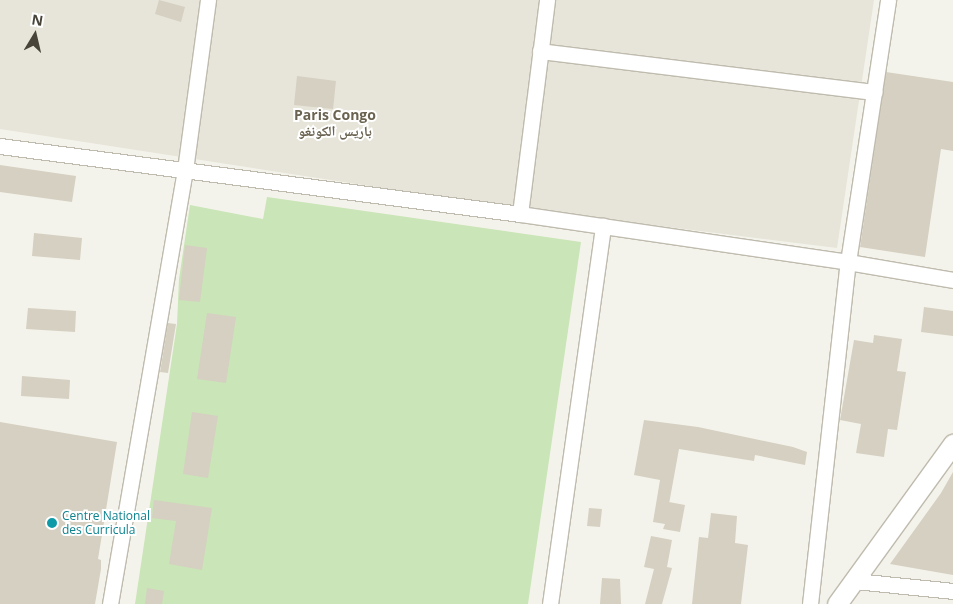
<!DOCTYPE html>
<html>
<head>
<meta charset="utf-8">
<style>
	body { margin:0 }
	#map { position:relative; width:953px; height:604px; overflow:hidden; background:#f4f3eb; font-family:"Open Sans","Noto Naskh Arabic",sans-serif }
	div>[style] { position:absolute }
	[style*='--x'] { left:calc(var(--x)*1px); top:calc(var(--y)*1px); width:calc(var(--w)*1px); rotate:calc(var(--a)*1deg) }
	.residential>* { inset:0; background:#e7e5d9 }
	.green>* { inset:0; background:#cae5b7 }
	.building>* { inset:0; background:#d5d0c1 }
	.roads { filter:drop-shadow(1px 0 #bfbbae) drop-shadow(-1px 0 #bfbbae) drop-shadow(0 1px #bfbbae) drop-shadow(0 -1px #bfbbae) }
	.minor>* { height:15px; margin:-7.5px; padding:0 7.5px; transform-origin:7.5px; border-radius:7.5px; background:#fff }
	.tertiary>* { height:19px; margin:-9.5px; padding:0 9.5px; transform-origin:9.5px; border-radius:9.5px; background:#fff }
	.dots>* { width:14px; height:14px; translate:-50% -50%; box-sizing:border-box; border:2px solid #fff; border-radius:50% }
	span { translate:-50% -50%; white-space:nowrap; text-align:center; line-height:1.15; -webkit-text-stroke:4px #fff; paint-order:stroke }
	.culture-label { font-size:12px; color:#0d838f }
	.left { translate:0 -50%; text-align:left }
	.neighbourhood-label { font-size:14px; color:#6a6351; font-weight:700 }
	.north { position:absolute; left:10px; top:10px; width:50px; height:50px; -webkit-text-stroke:4px #fff; paint-order:stroke; rotate:9deg; font-size:14px; font-weight:700; line-height:20px; text-align:center; color:#484439 }
	.north::after { content:''; display:block; margin:auto; width:18px; height:22px; background:#484439; clip-path:polygon(50% 0,100% 100%,50% 72%,0 100%) }
</style>
</head>
<body>
<div id="map">
	<div class="residential">
		<i style="clip-path:polygon(0 0,874px 0,837px 248px,493px 205px,0 129px)"></i>
	</div>
	<div class="green">
		<i style="clip-path:polygon(267px 197px,581px 242px,528px 604px,135px 604px,177px 324px,179px 279px,190px 205px,263px 219px)"></i>
	</div>
	<div class="building">
		<i style="clip-path:polygon(159px 0,185px 7px,181px 22px,155px 14px)"></i>
		<i style="clip-path:polygon(886px 72px,953px 82px,953px 151px,941px 149px,925px 257px,860px 247px)"></i>
		<i style="clip-path:polygon(297px 76px,336px 81px,333px 109px,294px 105px)"></i>
		<i style="clip-path:polygon(0 165px,76px 176px,72px 202px,0 192px)"></i>
		<i style="clip-path:polygon(34px 233px,82px 238px,80px 260px,32px 256px)"></i>
		<i style="clip-path:polygon(185px 245px,207px 248px,200px 302px,179px 300px)"></i>
		<i style="clip-path:polygon(924px 307px,953px 311px,953px 336px,921px 332px)"></i>
		<i style="clip-path:polygon(28px 308px,76px 311px,75px 332px,26px 329px)"></i>
		<i style="clip-path:polygon(207px 313px,236px 317px,226px 383px,197px 379px)"></i>
		<i style="clip-path:polygon(168px 323px,176px 324px,168px 373px,160px 372px)"></i>
		<i style="clip-path:polygon(874px 335px,902px 339px,897px 371px,906px 372px,897px 430px,888px 429px,884px 457px,856px 453px,861px 424px,840px 420px,854px 340px,873px 343px)"></i>
		<i style="clip-path:polygon(22px 376px,70px 380px,69px 399px,21px 396px)"></i>
		<i style="clip-path:polygon(192px 412px,218px 416px,208px 478px,183px 474px)"></i>
		<i style="clip-path:polygon(644px 420px,698px 427px,793px 447px,807px 452px,805px 465px,755px 455px,754px 461px,679px 449px,669px 504px,669px 502px,685px 505px,680px 532px,663px 529px,665px 524px,653px 522px,660px 480px,634px 475px)"></i>
		<i style="clip-path:polygon(0 422px,117px 442px,98px 559px,101px 560px,101px 569px,95px 604px,0 604px)"></i>
		<i style="clip-path:polygon(953px 472px,953px 575px,890px 564px,941px 493px)"></i>
		<i style="clip-path:polygon(154px 500px,212px 508px,202px 570px,169px 564px,176px 521px,152px 518px)"></i>
		<i style="clip-path:polygon(589px 508px,602px 509px,600px 527px,587px 526px)"></i>
		<i style="clip-path:polygon(711px 513px,737px 516px,735px 543px,748px 545px,741px 604px,692px 604px,699px 537px,708px 538px)"></i>
		<i style="clip-path:polygon(651px 536px,672px 540px,667px 567px,672px 568px,662px 604px,645px 604px,654px 569px,644px 567px)"></i>
		<i style="clip-path:polygon(602px 578px,620px 579px,621px 604px,600px 604px)"></i>
		<i style="clip-path:polygon(147px 588px,164px 591px,162px 604px,145px 604px)"></i>
	</div>
	<div class="roads">
		<div class="minor">
			<i style="--x:540;--y:51;--w:337;--a:7"></i>
			<i style="--x:0;--y:146;--w:524;--a:7.45"></i>
			<i style="--x:520;--y:214;--w:331;--a:8.3"></i>
			<i style="--x:848;--y:262;--w:107;--a:9.7"></i>
			<i style="--x:520;--y:214;--w:216;--a:-82.8"></i>
			<i style="--x:855;--y:581;--w:99;--a:5.8"></i>
			<i style="--x:110;--y:604;--w:440;--a:-80.2"></i>
			<i style="--x:185;--y:170;--w:172;--a:-82.3"></i>
			<i style="--x:550;--y:604;--w:382;--a:-82"></i>
			<i style="--x:810;--y:604;--w:344;--a:-83.7"></i>
			<i style="--x:848;--y:262;--w:265;--a:-81.3"></i>
		</div>
		<div class="tertiary">
			<i style="--x:837;--y:604;--w:198;--a:-54.1"></i>
		</div>
	</div>
	<div class="dots">
		<i style="left:52px;top:523px;background:#0f9aa8"></i>
	</div>
	<div class="culture-label">
		<span class="left" style="left:62px;top:523px">Centre National<br>des Curricula</span>
	</div>
	<div class="neighbourhood-label">
		<span style="left:335px;top:123px">Paris Congo<br>باريس الكونغو</span>
	</div>
	<div class="north">N</div>
</div>
</body>
</html>
